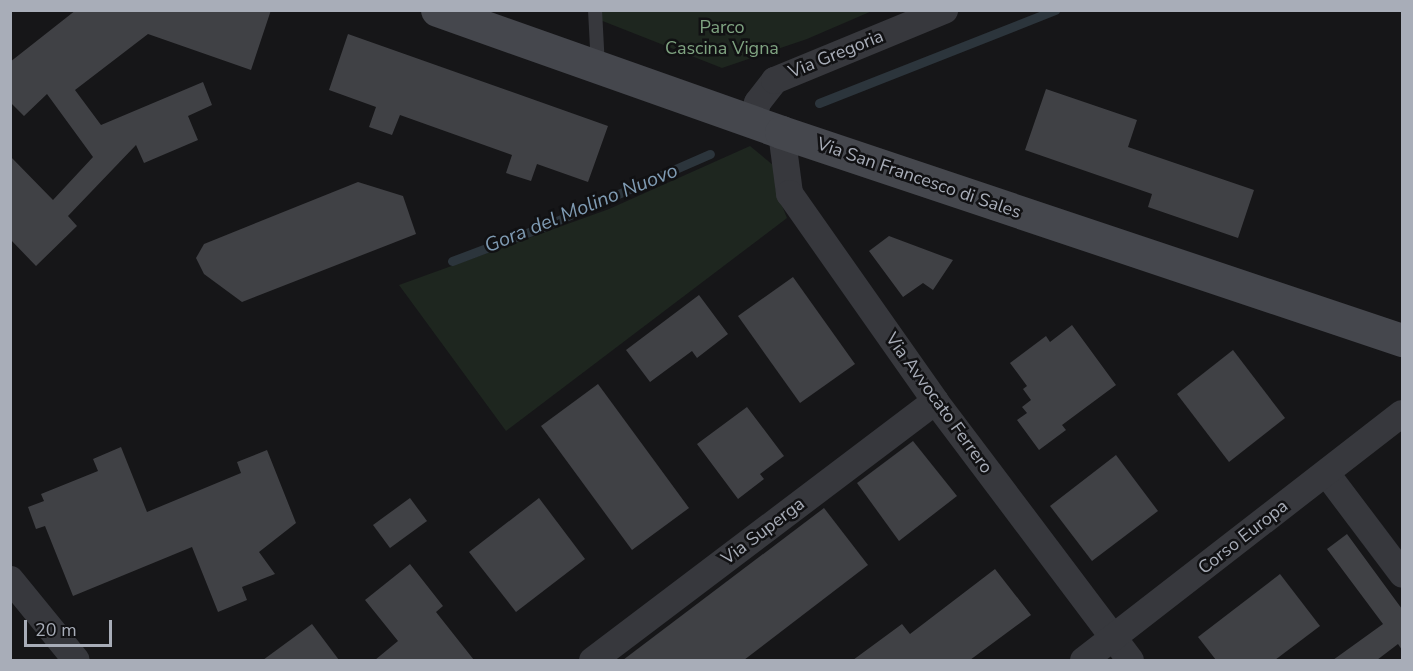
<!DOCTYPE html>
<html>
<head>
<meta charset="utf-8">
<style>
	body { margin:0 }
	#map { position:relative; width:1413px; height:671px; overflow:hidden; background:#161618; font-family:"Nunito Sans",sans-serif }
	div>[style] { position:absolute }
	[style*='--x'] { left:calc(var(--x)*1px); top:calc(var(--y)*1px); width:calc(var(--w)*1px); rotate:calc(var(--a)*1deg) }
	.green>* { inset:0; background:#1e261f }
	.stream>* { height:9px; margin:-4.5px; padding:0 4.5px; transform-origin:4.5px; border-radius:4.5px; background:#2c353c }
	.building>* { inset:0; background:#404145 }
	.service>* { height:14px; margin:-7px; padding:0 7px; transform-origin:7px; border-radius:7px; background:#37383d }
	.minor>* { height:27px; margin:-13.5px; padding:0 13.5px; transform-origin:13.5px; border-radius:13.5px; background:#37383d }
	.secondary>* { height:33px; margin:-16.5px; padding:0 16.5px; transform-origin:16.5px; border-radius:16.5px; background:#45474d }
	span { translate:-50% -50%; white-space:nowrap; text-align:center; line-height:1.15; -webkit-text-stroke:5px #111113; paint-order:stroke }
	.park-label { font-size:18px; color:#7fa381 }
	.street-label { font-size:18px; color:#a8adb8 }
	.water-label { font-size:20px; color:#7f9bb3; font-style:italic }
	.frame { position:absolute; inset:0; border:12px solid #a8adb8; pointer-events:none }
	.scale { position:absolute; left:24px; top:620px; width:88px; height:27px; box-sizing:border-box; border:3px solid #a8adb8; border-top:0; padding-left:8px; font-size:18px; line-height:21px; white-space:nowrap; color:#a8adb8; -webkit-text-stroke:4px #111113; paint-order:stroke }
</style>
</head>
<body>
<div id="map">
	<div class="green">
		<i style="clip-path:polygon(601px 10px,872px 11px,807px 39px,722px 68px,600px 20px)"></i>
		<i style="clip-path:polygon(750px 146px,784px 174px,775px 188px,787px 218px,506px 431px,399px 285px,609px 209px)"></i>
	</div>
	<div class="stream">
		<i style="--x:819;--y:103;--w:254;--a:-21.5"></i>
		<i style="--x:452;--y:261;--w:99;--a:-20.6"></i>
		<i style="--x:545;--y:226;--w:180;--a:-23.6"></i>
	</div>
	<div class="building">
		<i style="clip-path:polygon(76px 10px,271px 10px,251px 70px,148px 34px,75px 90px,101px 125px,203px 82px,212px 105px,188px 116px,198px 140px,144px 163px,136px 145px,68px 216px,77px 226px,36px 266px,10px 239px,10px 156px,53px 200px,93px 157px,47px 94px,24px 116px,10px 102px,10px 62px)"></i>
		<i style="clip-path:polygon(348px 34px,608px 126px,588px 182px,537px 164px,531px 181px,506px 173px,512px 155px,400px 115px,392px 135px,369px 127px,376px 107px,329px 90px)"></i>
		<i style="clip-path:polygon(1046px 89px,1137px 120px,1128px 147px,1254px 190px,1238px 238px,1148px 207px,1152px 194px,1025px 150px)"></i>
		<i style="clip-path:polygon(358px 182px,403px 196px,416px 234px,242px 302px,204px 274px,196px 258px,204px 244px)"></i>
		<i style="clip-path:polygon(889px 236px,953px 260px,933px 290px,923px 283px,903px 297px,869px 251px)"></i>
		<i style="clip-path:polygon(793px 277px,855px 364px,800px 403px,738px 316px)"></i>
		<i style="clip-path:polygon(699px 295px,728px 334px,697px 358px,692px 351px,650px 382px,626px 350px)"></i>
		<i style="clip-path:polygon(1072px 325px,1116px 385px,1062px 425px,1066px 430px,1039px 450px,1017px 420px,1027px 413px,1022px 407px,1031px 400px,1023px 389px,1027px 386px,1010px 363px,1046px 336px,1050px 342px)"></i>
		<i style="clip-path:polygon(1233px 350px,1285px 418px,1229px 462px,1177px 394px)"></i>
		<i style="clip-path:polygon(598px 384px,689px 508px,632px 550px,541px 426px)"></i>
		<i style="clip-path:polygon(747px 407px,784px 456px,760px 474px,764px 479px,738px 499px,697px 444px)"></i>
		<i style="clip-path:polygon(913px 441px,957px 496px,899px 541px,857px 483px)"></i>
		<i style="clip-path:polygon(121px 447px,147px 512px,241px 473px,237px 462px,267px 450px,296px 523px,259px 552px,275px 574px,242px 587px,247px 600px,218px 612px,192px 547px,73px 596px,45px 526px,36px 529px,28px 507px,44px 501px,41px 494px,98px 471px,93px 459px)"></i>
		<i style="clip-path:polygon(1116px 455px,1158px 511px,1092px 561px,1050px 506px)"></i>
		<i style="clip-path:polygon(410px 498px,427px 521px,390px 548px,373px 525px)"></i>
		<i style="clip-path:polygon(539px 498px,585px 559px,516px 612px,469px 552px)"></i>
		<i style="clip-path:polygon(824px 508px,868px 565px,744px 660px,623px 660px)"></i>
		<i style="clip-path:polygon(1347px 534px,1402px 609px,1402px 650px,1398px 644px,1377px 660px,1333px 660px,1383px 624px,1327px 549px)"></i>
		<i style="clip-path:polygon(410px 564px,443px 606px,436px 612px,474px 660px,375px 660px,398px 641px,365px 600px)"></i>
		<i style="clip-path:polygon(995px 569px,1031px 615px,970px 660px,853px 660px,902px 624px,910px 634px)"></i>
		<i style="clip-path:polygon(1280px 574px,1320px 626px,1275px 660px,1216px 660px,1198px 637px)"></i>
		<i style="clip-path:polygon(312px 624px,339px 660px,263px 660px)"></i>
	</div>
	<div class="service">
		<i style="--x:595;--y:10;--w:57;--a:87"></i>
	</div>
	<div class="minor">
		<i style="--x:751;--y:121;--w:20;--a:-72"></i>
		<i style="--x:757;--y:102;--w:28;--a:-52"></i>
		<i style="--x:774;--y:80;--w:184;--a:-22.4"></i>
		<i style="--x:781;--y:132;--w:62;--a:82.5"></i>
		<i style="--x:789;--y:193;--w:254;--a:54.9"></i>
		<i style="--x:935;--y:401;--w:324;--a:53"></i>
		<i style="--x:1326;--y:473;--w:126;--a:53"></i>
		<i style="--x:10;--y:579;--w:104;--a:50.8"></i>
		<i style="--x:592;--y:660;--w:430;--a:-37.1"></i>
		<i style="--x:1083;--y:660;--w:403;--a:-37.8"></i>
	</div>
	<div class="secondary">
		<i style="--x:437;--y:10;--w:365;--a:19.5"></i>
		<i style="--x:781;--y:132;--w:655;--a:18.52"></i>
	</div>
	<div class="park-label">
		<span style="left:722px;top:38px">Parco<br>Cascina Vigna</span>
	</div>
	<div class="street-label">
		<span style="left:836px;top:54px;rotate:-22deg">Via Gregoria</span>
		<span style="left:919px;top:178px;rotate:19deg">Via San Francesco di Sales</span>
		<span style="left:939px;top:403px;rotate:54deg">Via Avvocato Ferrero</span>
		<span style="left:763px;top:531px;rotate:-37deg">Via Superga</span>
		<span style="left:1243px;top:537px;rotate:-38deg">Corso Europa</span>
	</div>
	<div class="water-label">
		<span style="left:581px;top:208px;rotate:-22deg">Gora del Molino Nuovo</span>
	</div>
	<div class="frame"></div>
	<div class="scale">20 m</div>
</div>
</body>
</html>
